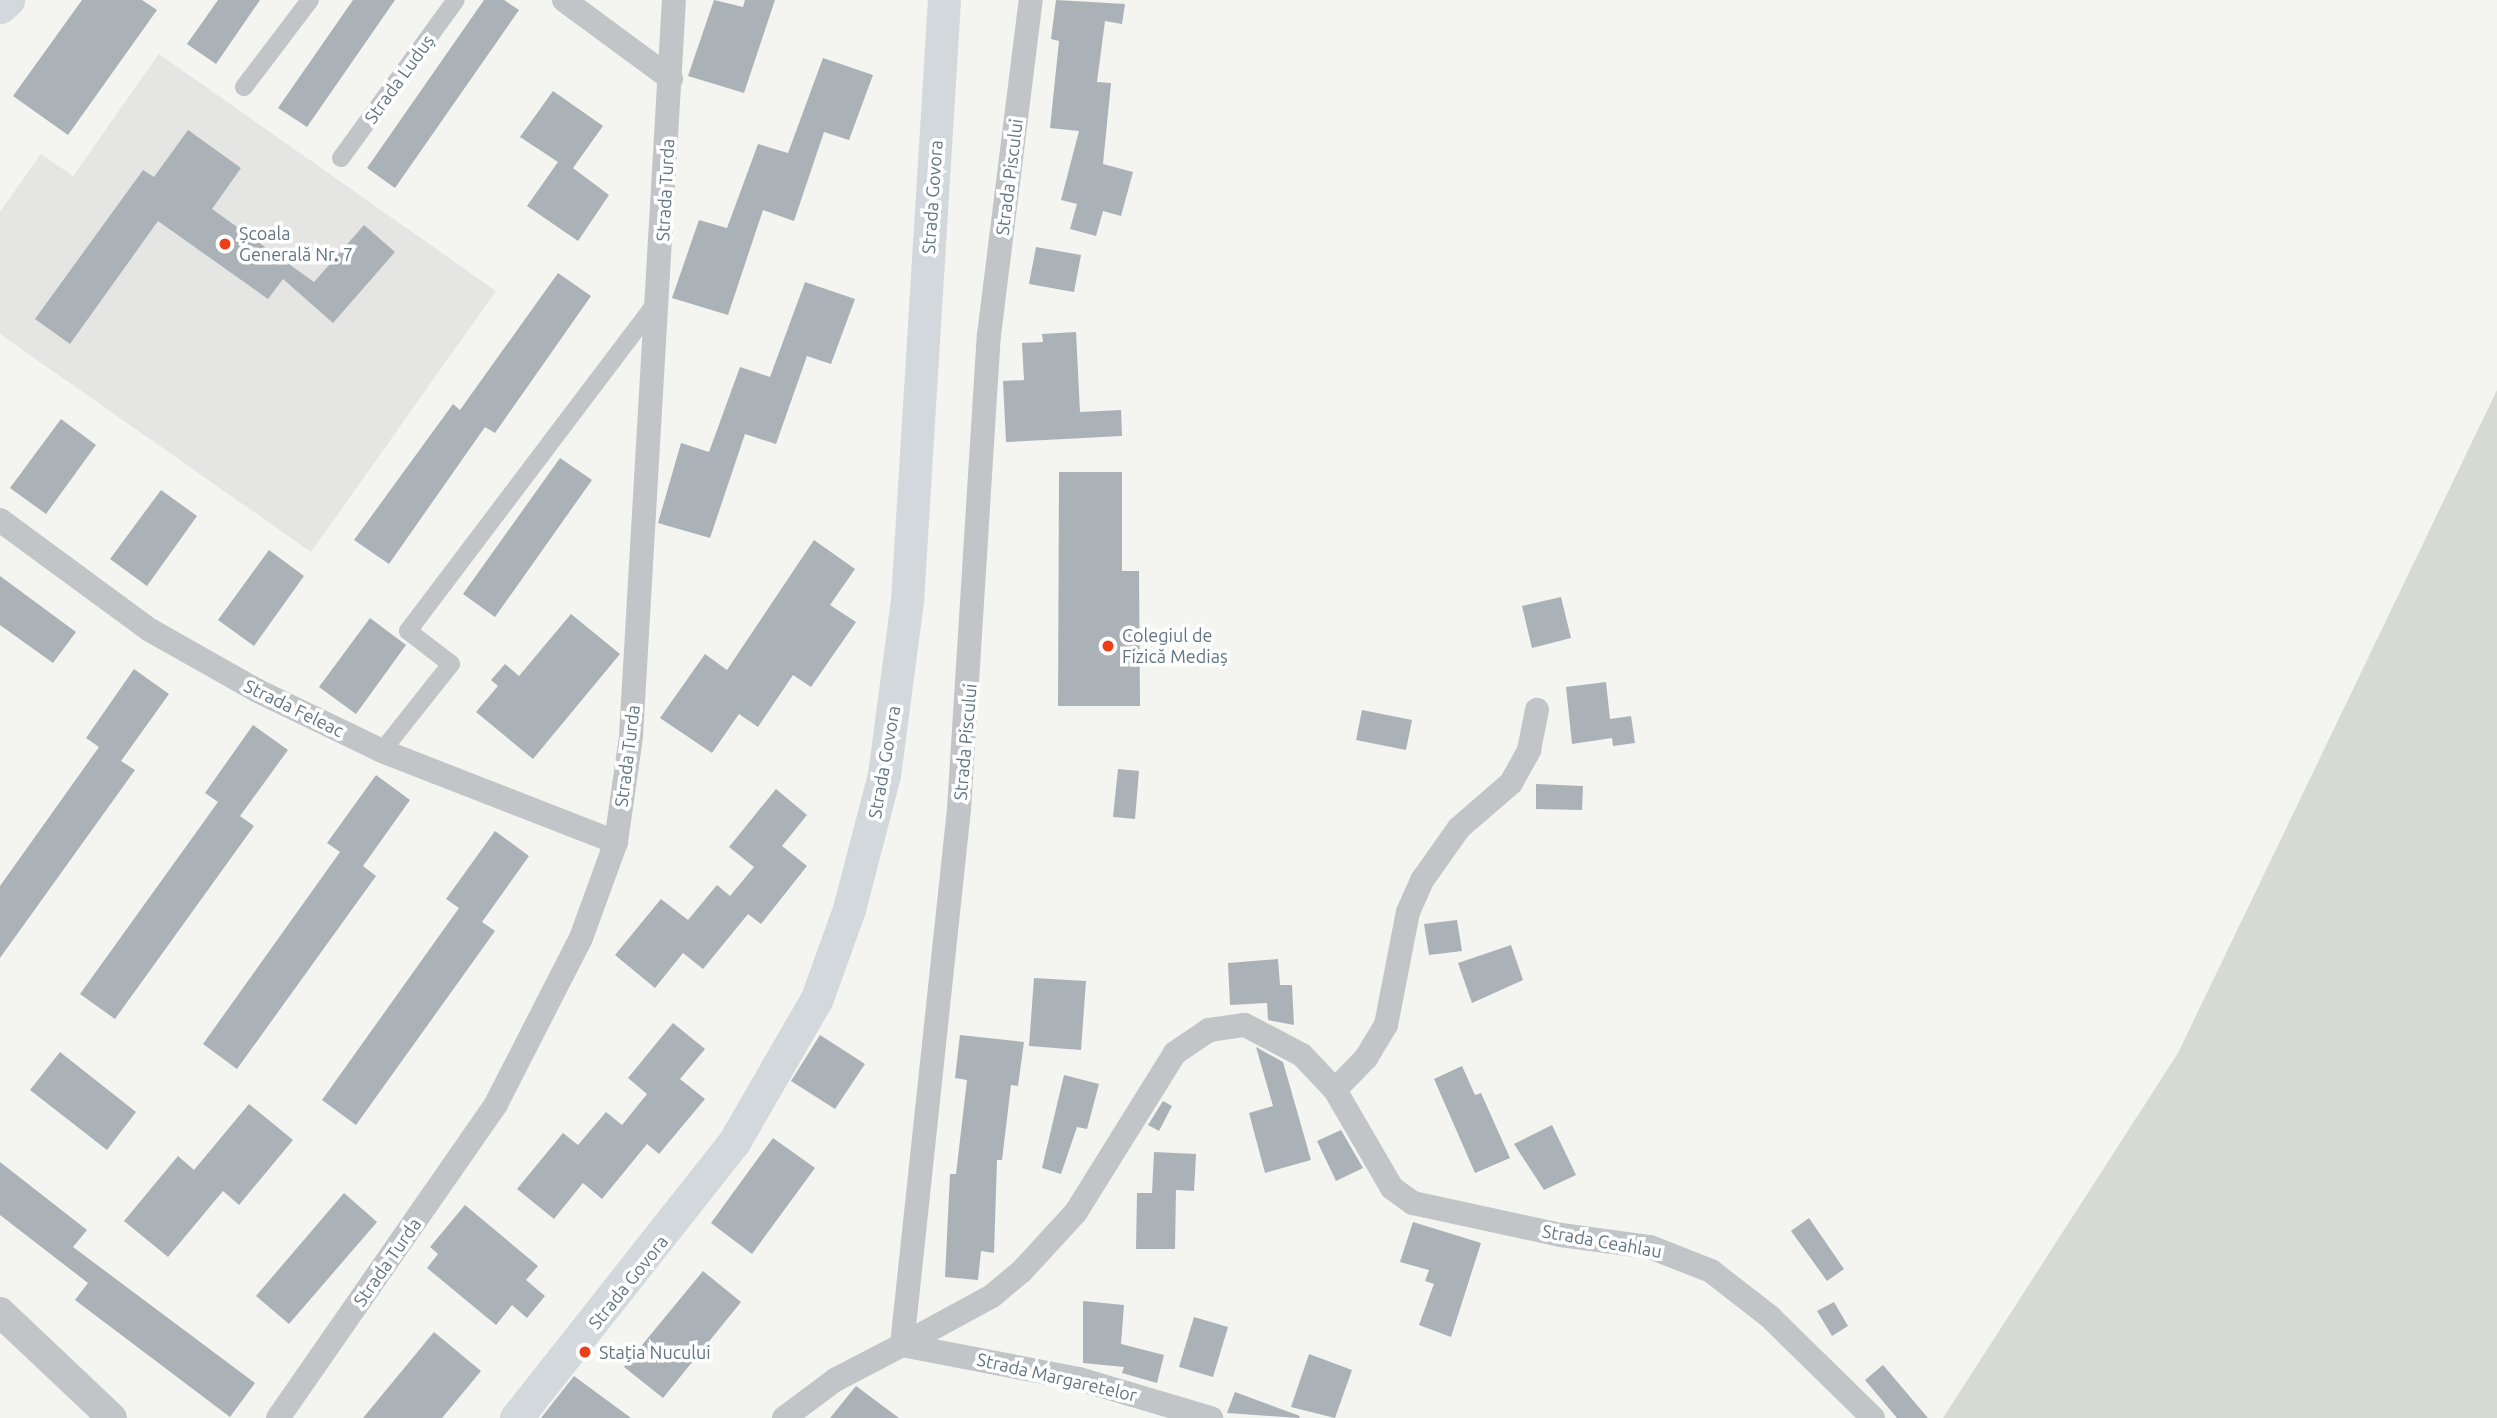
<!DOCTYPE html>
<html>
<head>
<meta charset="utf-8">
<style>
	body { margin:0 }
	#map { position:relative; width:2497px; height:1418px; overflow:hidden; background:#f4f4f0; font-family:Ubuntu,sans-serif }
	div>[style] { position:absolute }
	[style*='--x'] { left:calc(var(--x)*1px); top:calc(var(--y)*1px); width:calc(var(--w)*1px); rotate:calc(var(--a)*1deg) }
	.built>* { inset:0; background:#e5e5e3 }
	.green>* { inset:0; background:#d5dbd0 }
	.building>* { inset:0; background:#aab2b7 }
	.pedestrian>* { height:18px; margin:-9px; padding:0 9px; transform-origin:9px; border-radius:9px; background:#c1c5c8 }
	.minor>* { height:24px; margin:-12px; padding:0 12px; transform-origin:12px; border-radius:12px; background:#c1c5c8 }
	.tertiary>* { height:30px; margin:-15px; padding:0 15px; transform-origin:15px; border-radius:15px; background:#c1c5c8 }
	.secondary>* { height:33px; margin:-16.5px; padding:0 16.5px; transform-origin:16.5px; border-radius:16.5px; background:#d2d8dc }
	.dots>* { width:19px; height:19px; translate:-50% -50%; box-sizing:border-box; border:4px solid #fff; border-radius:50% }
	span { translate:-50% -50%; white-space:nowrap; text-align:center; line-height:1.15; -webkit-text-stroke:7px #fff; paint-order:stroke }
	.street-label { font-size:18px; color:#617583 }
	.poi-label { font-size:18px; color:#617583 }
	.left { translate:0 -50%; text-align:left }
</style>
</head>
<body>
<div id="map">
	<div class="built">
		<i style="clip-path:polygon(159px 54px,496px 291px,311px 552px,0 334px,0 212px,41px 154px,73px 176px)"></i>
	</div>
	<div class="green">
		<i style="clip-path:polygon(2497px 390px,2497px 1418px,1943px 1418px,2178px 1053px)"></i>
	</div>
	<div class="building">
		<i style="clip-path:polygon(82px 0,142px 0,157px 10px,68px 135px,13px 96px)"></i>
		<i style="clip-path:polygon(218px 0,260px 0,216px 64px,187px 44px)"></i>
		<i style="clip-path:polygon(353px 0,395px 0,307px 127px,278px 108px)"></i>
		<i style="clip-path:polygon(484px 0,504px 0,519px 10px,395px 188px,367px 168px)"></i>
		<i style="clip-path:polygon(714px 0,743px 7px,745px 0,775px 0,744px 93px,688px 76px)"></i>
		<i style="clip-path:polygon(1056px 0,1125px 4px,1122px 24px,1105px 21px,1097px 82px,1111px 83px,1103px 164px,1133px 172px,1121px 216px,1103px 211px,1096px 236px,1070px 229px,1077px 204px,1061px 200px,1079px 131px,1050px 128px,1059px 41px,1051px 39px)"></i>
		<i style="clip-path:polygon(823px 58px,873px 75px,849px 140px,824px 132px,794px 221px,763px 210px,728px 315px,672px 298px,699px 220px,727px 228px,758px 144px,788px 153px)"></i>
		<i style="clip-path:polygon(553px 91px,603px 126px,573px 168px,609px 195px,578px 241px,527px 206px,558px 162px,520px 137px)"></i>
		<i style="clip-path:polygon(188px 130px,241px 168px,212px 209px,314px 282px,364px 225px,395px 252px,333px 323px,283px 279px,268px 299px,158px 221px,70px 344px,35px 319px,143px 170px,154px 177px)"></i>
		<i style="clip-path:polygon(1036px 247px,1081px 255px,1074px 292px,1029px 284px)"></i>
		<i style="clip-path:polygon(558px 273px,591px 296px,495px 433px,485px 427px,389px 564px,354px 540px,453px 404px,460px 410px)"></i>
		<i style="clip-path:polygon(805px 282px,855px 299px,831px 364px,807px 356px,776px 444px,745px 434px,710px 538px,658px 523px,681px 443px,709px 452px,740px 367px,770px 377px)"></i>
		<i style="clip-path:polygon(1076px 332px,1080px 412px,1121px 410px,1122px 436px,1006px 442px,1003px 381px,1024px 380px,1022px 343px,1043px 342px,1042px 334px)"></i>
		<i style="clip-path:polygon(61px 419px,96px 445px,46px 514px,10px 488px)"></i>
		<i style="clip-path:polygon(560px 458px,592px 480px,495px 617px,463px 594px)"></i>
		<i style="clip-path:polygon(1059px 472px,1122px 472px,1122px 571px,1139px 571px,1140px 706px,1058px 706px)"></i>
		<i style="clip-path:polygon(161px 490px,197px 516px,147px 586px,110px 559px)"></i>
		<i style="clip-path:polygon(814px 540px,855px 569px,830px 605px,856px 622px,811px 687px,793px 675px,758px 727px,739px 714px,712px 753px,660px 718px,705px 654px,727px 670px)"></i>
		<i style="clip-path:polygon(269px 550px,304px 576px,254px 646px,218px 620px)"></i>
		<i style="clip-path:polygon(0 576px,76px 632px,53px 663px,0 625px)"></i>
		<i style="clip-path:polygon(1561px 597px,1571px 638px,1532px 648px,1522px 606px)"></i>
		<i style="clip-path:polygon(571px 614px,620px 654px,533px 759px,476px 712px,498px 686px,491px 680px,505px 664px,519px 676px)"></i>
		<i style="clip-path:polygon(370px 618px,406px 645px,356px 714px,319px 687px)"></i>
		<i style="clip-path:polygon(134px 669px,169px 694px,121px 761px,135px 770px,0 958px,0 886px,99px 747px,86px 738px)"></i>
		<i style="clip-path:polygon(1606px 682px,1610px 719px,1631px 716px,1635px 743px,1613px 746px,1612px 738px,1572px 744px,1566px 687px)"></i>
		<i style="clip-path:polygon(1362px 710px,1412px 720px,1406px 750px,1356px 740px)"></i>
		<i style="clip-path:polygon(253px 725px,288px 750px,240px 816px,254px 826px,115px 1019px,80px 994px,218px 802px,205px 793px)"></i>
		<i style="clip-path:polygon(1118px 769px,1139px 771px,1135px 819px,1113px 817px)"></i>
		<i style="clip-path:polygon(376px 775px,410px 800px,363px 866px,376px 876px,237px 1069px,203px 1044px,340px 852px,327px 843px)"></i>
		<i style="clip-path:polygon(1536px 784px,1583px 786px,1582px 810px,1536px 809px)"></i>
		<i style="clip-path:polygon(776px 789px,807px 815px,782px 846px,807px 866px,761px 924px,748px 914px,703px 969px,683px 953px,655px 988px,615px 955px,661px 899px,688px 920px,717px 885px,730px 896px,754px 867px,729px 847px)"></i>
		<i style="clip-path:polygon(495px 831px,529px 856px,482px 922px,495px 931px,356px 1125px,322px 1100px,459px 908px,446px 899px)"></i>
		<i style="clip-path:polygon(1457px 920px,1462px 951px,1429px 955px,1424px 924px)"></i>
		<i style="clip-path:polygon(1511px 945px,1523px 980px,1472px 1003px,1458px 963px)"></i>
		<i style="clip-path:polygon(1278px 959px,1280px 985px,1292px 985px,1294px 1025px,1268px 1020px,1267px 1003px,1230px 1005px,1228px 963px)"></i>
		<i style="clip-path:polygon(1034px 978px,1086px 981px,1081px 1050px,1029px 1046px)"></i>
		<i style="clip-path:polygon(673px 1023px,705px 1049px,680px 1079px,705px 1099px,659px 1154px,647px 1144px,602px 1199px,583px 1183px,554px 1219px,517px 1189px,563px 1133px,578px 1145px,606px 1112px,622px 1125px,647px 1094px,628px 1078px)"></i>
		<i style="clip-path:polygon(820px 1035px,865px 1064px,835px 1109px,791px 1081px)"></i>
		<i style="clip-path:polygon(960px 1035px,1024px 1042px,1018px 1086px,1011px 1085px,1002px 1160px,997px 1160px,994px 1253px,981px 1251px,978px 1280px,945px 1277px,950px 1174px,956px 1174px,967px 1080px,955px 1078px)"></i>
		<i style="clip-path:polygon(1256px 1047px,1283px 1062px,1311px 1160px,1265px 1173px,1249px 1113px,1273px 1106px)"></i>
		<i style="clip-path:polygon(60px 1052px,136px 1112px,107px 1150px,30px 1090px)"></i>
		<i style="clip-path:polygon(1462px 1066px,1475px 1095px,1481px 1093px,1510px 1158px,1475px 1173px,1434px 1079px)"></i>
		<i style="clip-path:polygon(1064px 1075px,1099px 1084px,1087px 1129px,1077px 1127px,1061px 1174px,1042px 1168px)"></i>
		<i style="clip-path:polygon(1163px 1101px,1172px 1106px,1159px 1131px,1148px 1125px)"></i>
		<i style="clip-path:polygon(249px 1104px,293px 1140px,239px 1205px,223px 1191px,168px 1257px,124px 1221px,178px 1156px,194px 1170px)"></i>
		<i style="clip-path:polygon(1552px 1125px,1576px 1175px,1544px 1190px,1514px 1144px)"></i>
		<i style="clip-path:polygon(1341px 1130px,1363px 1168px,1336px 1181px,1317px 1141px)"></i>
		<i style="clip-path:polygon(773px 1138px,815px 1168px,752px 1254px,711px 1223px)"></i>
		<i style="clip-path:polygon(1154px 1152px,1196px 1154px,1194px 1191px,1176px 1190px,1175px 1249px,1136px 1249px,1137px 1193px,1152px 1193px)"></i>
		<i style="clip-path:polygon(0 1162px,87px 1230px,73px 1247px,255px 1383px,230px 1417px,75px 1300px,88px 1283px,0 1215px)"></i>
		<i style="clip-path:polygon(344px 1193px,377px 1222px,289px 1324px,256px 1296px)"></i>
		<i style="clip-path:polygon(465px 1205px,538px 1266px,526px 1280px,545px 1296px,527px 1318px,512px 1305px,496px 1325px,427px 1268px,438px 1254px,430px 1247px)"></i>
		<i style="clip-path:polygon(1809px 1218px,1844px 1269px,1827px 1281px,1791px 1231px)"></i>
		<i style="clip-path:polygon(1413px 1222px,1481px 1243px,1451px 1337px,1419px 1325px,1434px 1284px,1425px 1281px,1429px 1270px,1400px 1262px)"></i>
		<i style="clip-path:polygon(703px 1271px,741px 1302px,663px 1398px,624px 1367px)"></i>
		<i style="clip-path:polygon(1083px 1301px,1124px 1305px,1121px 1344px,1164px 1355px,1157px 1383px,1122px 1373px,1124px 1367px,1083px 1363px)"></i>
		<i style="clip-path:polygon(1834px 1302px,1848px 1326px,1832px 1336px,1817px 1311px)"></i>
		<i style="clip-path:polygon(1194px 1317px,1228px 1327px,1213px 1377px,1179px 1367px)"></i>
		<i style="clip-path:polygon(434px 1332px,481px 1371px,442px 1418px,363px 1418px)"></i>
		<i style="clip-path:polygon(1309px 1354px,1352px 1370px,1335px 1418px,1291px 1407px)"></i>
		<i style="clip-path:polygon(1883px 1365px,1928px 1418px,1897px 1418px,1865px 1380px)"></i>
		<i style="clip-path:polygon(574px 1376px,631px 1418px,541px 1418px)"></i>
		<i style="clip-path:polygon(856px 1386px,899px 1418px,830px 1418px)"></i>
		<i style="clip-path:polygon(1235px 1392px,1300px 1416px,1299px 1418px,1227px 1413px)"></i>
	</div>
	<div class="pedestrian">
		<i style="--x:244;--y:87;--w:109;--a:-52.8"></i>
		<i style="--x:341;--y:158;--w:195;--a:-54"></i>
		<i style="--x:382;--y:751;--w:111;--a:-51.6"></i>
		<i style="--x:451;--y:664;--w:54;--a:-142.5"></i>
		<i style="--x:408;--y:631;--w:411;--a:-52.9"></i>
	</div>
	<div class="minor">
		<i style="--x:564;--y:0;--w:133;--a:36.4"></i>
		<i style="--x:0;--y:520;--w:186;--a:36.3"></i>
		<i style="--x:150;--y:630;--w:124;--a:29.5"></i>
		<i style="--x:258;--y:691;--w:138;--a:25.8"></i>
		<i style="--x:382;--y:751;--w:251;--a:21.3"></i>
		<i style="--x:1335;--y:1090;--w:45;--a:-45.9"></i>
		<i style="--x:1366;--y:1058;--w:39;--a:-59"></i>
		<i style="--x:1386;--y:1025;--w:115;--a:-79"></i>
		<i style="--x:1408;--y:912;--w:36;--a:-66"></i>
		<i style="--x:1423;--y:879;--w:62;--a:-54.8"></i>
		<i style="--x:1459;--y:828;--w:69;--a:-40.9"></i>
		<i style="--x:1511;--y:783;--w:38;--a:-61"></i>
		<i style="--x:1529;--y:750;--w:41;--a:-78.7"></i>
		<i style="--x:902;--y:1345;--w:102;--a:-28.6"></i>
		<i style="--x:992;--y:1296;--w:38;--a:-40"></i>
		<i style="--x:1021;--y:1272;--w:81;--a:-47.5"></i>
		<i style="--x:1076;--y:1212;--w:187;--a:-58.1"></i>
		<i style="--x:1175;--y:1053;--w:41;--a:-34.1"></i>
		<i style="--x:1209;--y:1030;--w:36;--a:-8"></i>
		<i style="--x:1245;--y:1025;--w:64;--a:27.8"></i>
		<i style="--x:1302;--y:1055;--w:48;--a:46.7"></i>
		<i style="--x:1335;--y:1090;--w:113;--a:59.8"></i>
		<i style="--x:1392;--y:1188;--w:26;--a:36"></i>
		<i style="--x:1413;--y:1203;--w:151;--a:12.2"></i>
		<i style="--x:1561;--y:1235;--w:90;--a:7.7"></i>
		<i style="--x:1650;--y:1247;--w:66;--a:21.5"></i>
		<i style="--x:1711;--y:1271;--w:75;--a:37.9"></i>
		<i style="--x:1770;--y:1317;--w:144;--a:44.4"></i>
		<i style="--x:902;--y:1345;--w:180;--a:10.9"></i>
		<i style="--x:1079;--y:1379;--w:138;--a:16.5"></i>
		<i style="--x:278;--y:1418;--w:382;--a:-55.2"></i>
		<i style="--x:496;--y:1104;--w:186;--a:-62.9"></i>
		<i style="--x:581;--y:938;--w:102;--a:-70"></i>
		<i style="--x:616;--y:842;--w:107;--a:-81.9"></i>
		<i style="--x:631;--y:736;--w:737;--a:-86.66"></i>
		<i style="--x:784;--y:1418;--w:64;--a:-36.7"></i>
		<i style="--x:835;--y:1380;--w:76;--a:-27.6"></i>
		<i style="--x:902;--y:1345;--w:539;--a:-83.93"></i>
		<i style="--x:959;--y:809;--w:475;--a:-86.4"></i>
		<i style="--x:989;--y:335;--w:338;--a:-82.9"></i>
	</div>
	<div class="tertiary">
		<i style="--x:0;--y:1312;--w:154;--a:43.4"></i>
	</div>
	<div class="secondary">
		<i style="--x:0;--y:7;--w:11;--a:-41"></i>
		<i style="--x:516;--y:1418;--w:352;--a:-51.7"></i>
		<i style="--x:734;--y:1142;--w:166;--a:-60"></i>
		<i style="--x:817;--y:998;--w:95;--a:-70.2"></i>
		<i style="--x:849;--y:909;--w:138;--a:-75.4"></i>
		<i style="--x:884;--y:775;--w:176;--a:-82.5"></i>
		<i style="--x:907;--y:601;--w:602;--a:-86.48"></i>
	</div>
	<div class="dots">
		<i style="left:225px;top:244px;background:#ec3f18"></i>
		<i style="left:1108px;top:646px;background:#ec3f18"></i>
		<i style="left:585px;top:1352px;background:#ec3f18"></i>
	</div>
	<div class="street-label">
		<span style="left:399px;top:79px;rotate:-54deg">Strada Luduș</span>
		<span style="left:1009px;top:177px;rotate:-83deg">Strada Piscului</span>
		<span style="left:665px;top:190px;rotate:-87deg">Strada Turda</span>
		<span style="left:932px;top:197px;rotate:-86deg">Strada Govora</span>
		<span style="left:294px;top:708px;rotate:26deg">Strada Feleac</span>
		<span style="left:965px;top:742px;rotate:-85deg">Strada Piscului</span>
		<span style="left:627px;top:756px;rotate:-83deg">Strada Turda</span>
		<span style="left:884px;top:762px;rotate:-80deg">Strada Govora</span>
		<span style="left:1602px;top:1241px;rotate:10deg">Strada Ceahlau</span>
		<span style="left:387px;top:1262px;rotate:-55deg">Strada Turda</span>
		<span style="left:628px;top:1282px;rotate:-51deg">Strada Govora</span>
		<span style="left:1057px;top:1377px;rotate:13deg">Strada Margaretelor</span>
	</div>
	<div class="poi-label">
		<span class="left" style="left:239px;top:244px">Școala<br>Generală Nr. 7</span>
		<span class="left" style="left:1122px;top:646px">Colegiul de<br>Fizică Mediaș</span>
		<span class="left" style="left:599px;top:1352px">Stația Nucului</span>
	</div>
</div>
</body>
</html>
